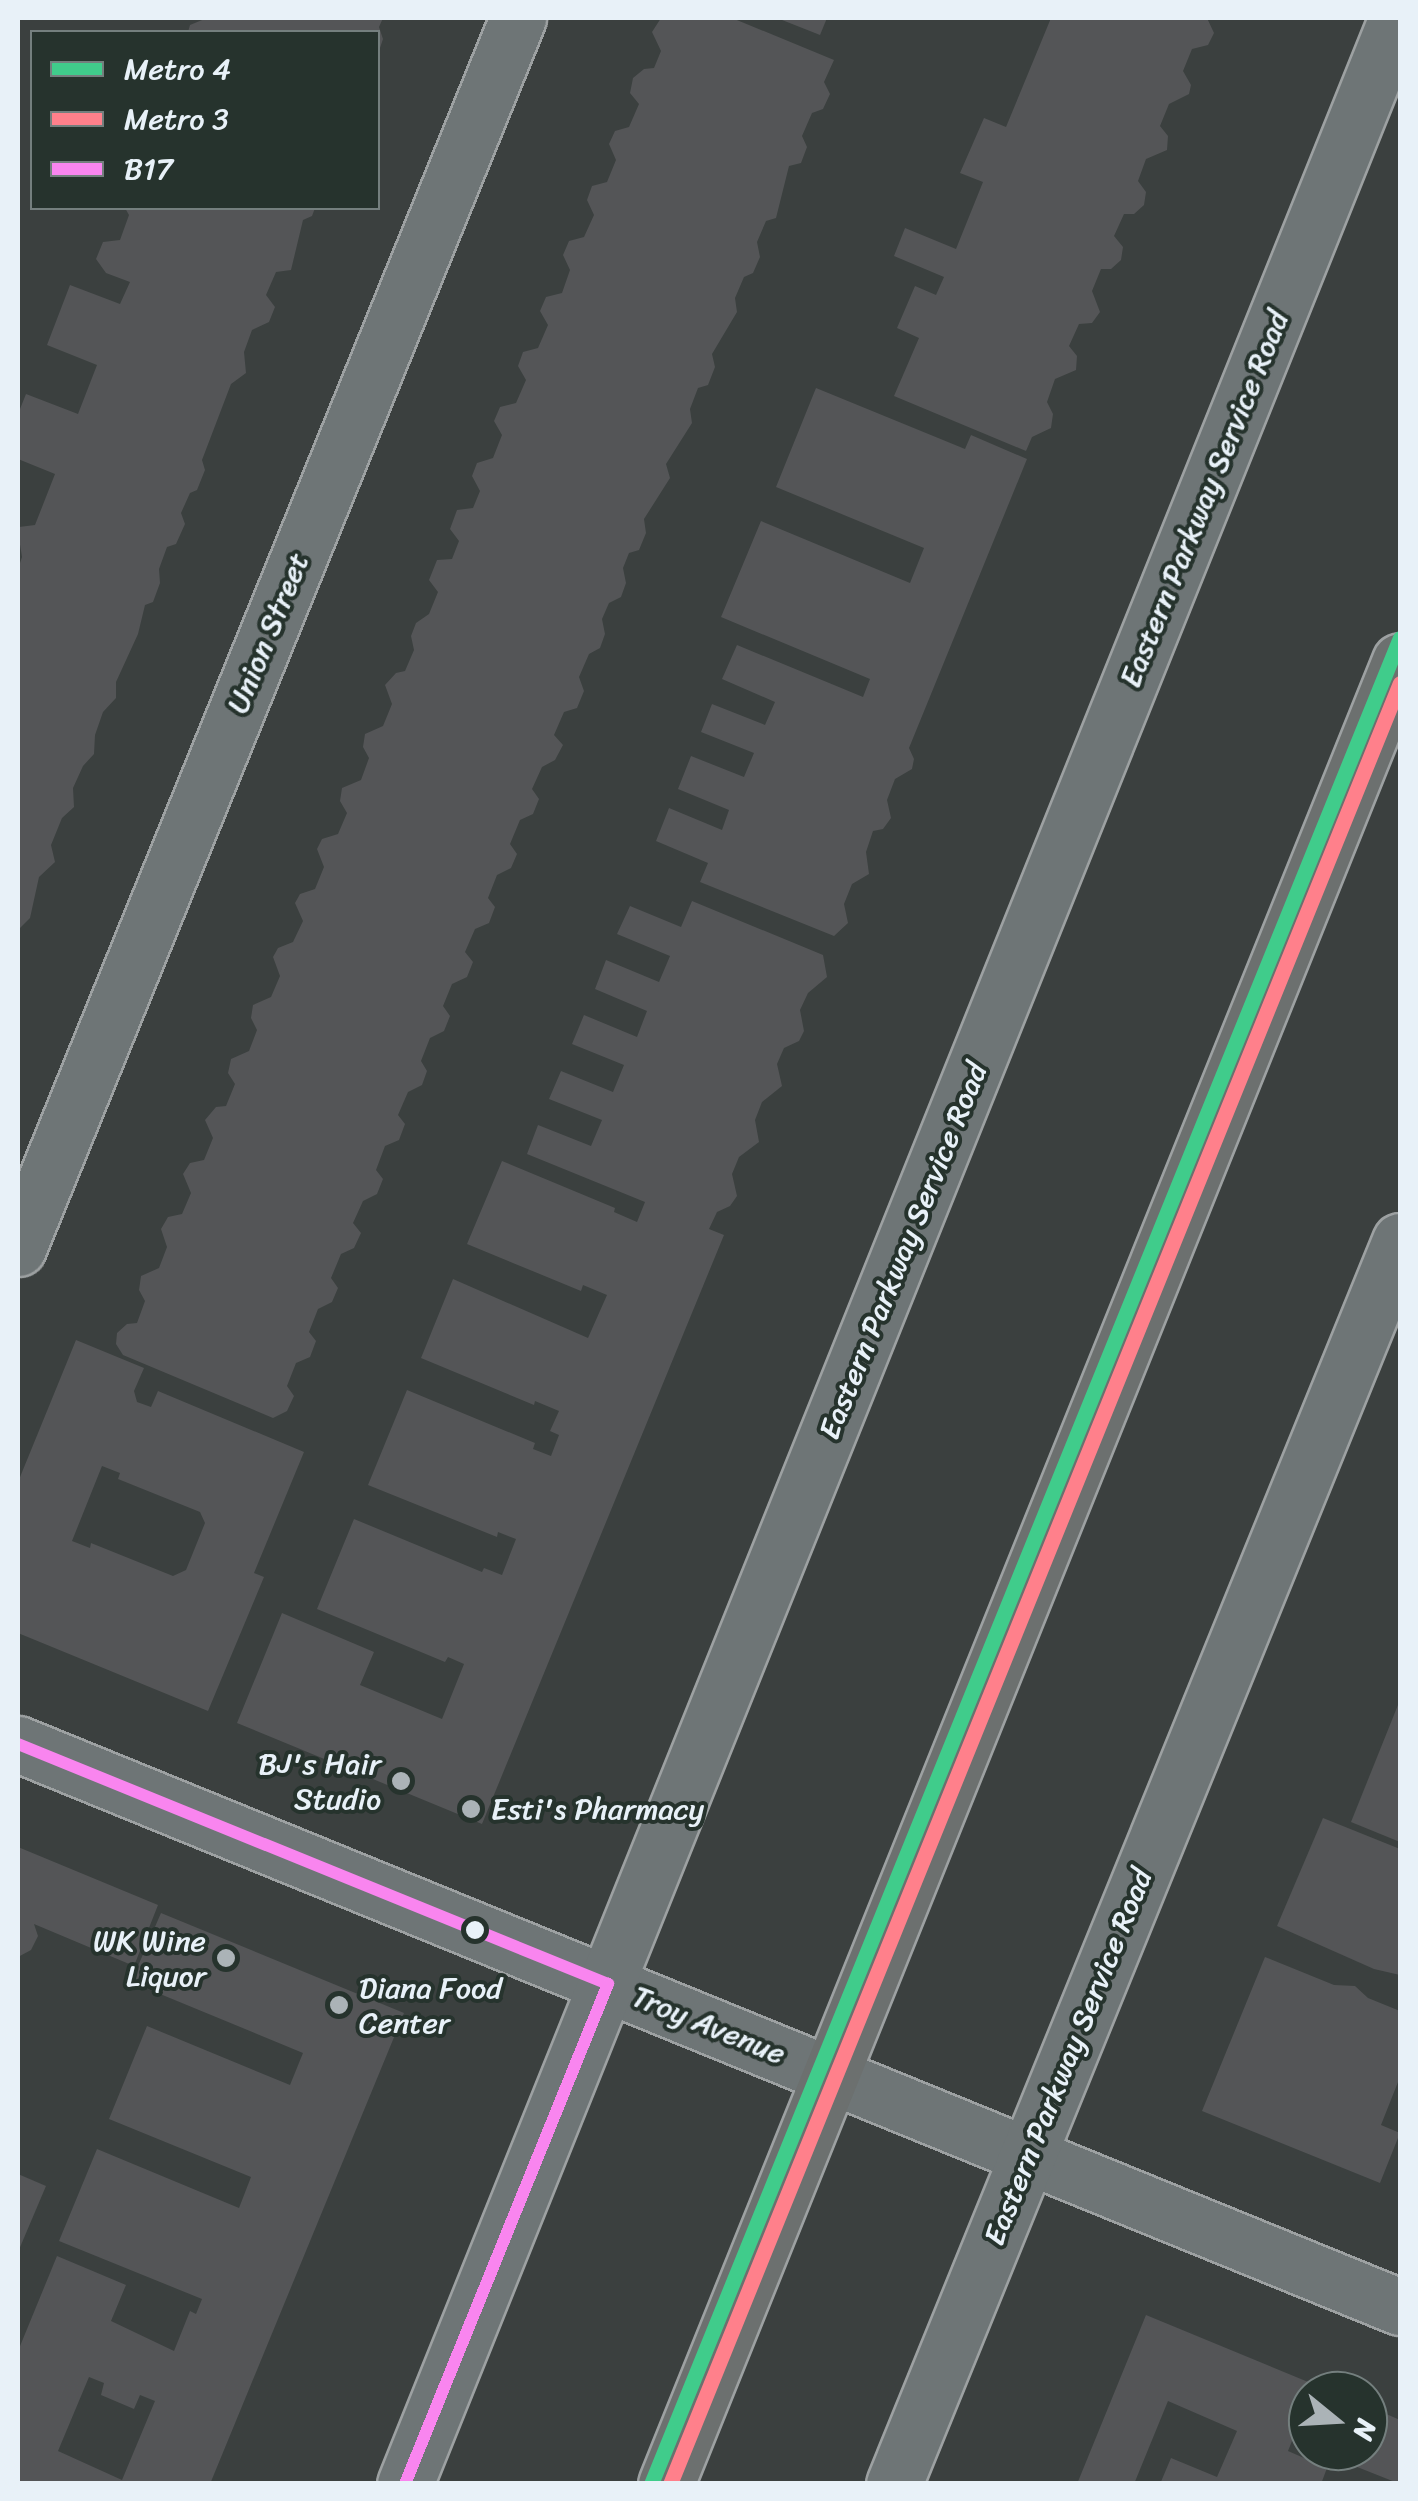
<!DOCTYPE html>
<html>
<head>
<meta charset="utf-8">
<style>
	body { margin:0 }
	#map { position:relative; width:1418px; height:2501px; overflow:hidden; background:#3b403f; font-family:Sriracha,sans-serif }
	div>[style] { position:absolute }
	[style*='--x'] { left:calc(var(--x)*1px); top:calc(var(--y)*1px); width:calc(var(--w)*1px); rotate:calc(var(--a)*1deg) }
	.building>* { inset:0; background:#545557 }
	.roads { filter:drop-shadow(2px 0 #9da1a2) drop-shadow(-2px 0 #9da1a2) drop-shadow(0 2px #9da1a2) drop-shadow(0 -2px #9da1a2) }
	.minor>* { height:55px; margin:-27.5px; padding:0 27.5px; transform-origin:27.5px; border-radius:27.5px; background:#6e7576 }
	.major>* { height:55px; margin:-27.5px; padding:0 27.5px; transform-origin:27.5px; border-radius:27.5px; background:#6c706f }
	.bus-1>* { height:12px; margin:-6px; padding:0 6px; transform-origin:6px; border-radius:6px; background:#f985ef }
	.metro-1>* { height:15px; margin:-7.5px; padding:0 7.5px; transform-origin:7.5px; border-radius:7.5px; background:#40cc8b }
	.metro-2>* { height:15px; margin:-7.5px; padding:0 7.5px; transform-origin:7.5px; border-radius:7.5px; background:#ff808b }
	.dots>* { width:28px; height:28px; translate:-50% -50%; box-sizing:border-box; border:5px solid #26332d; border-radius:50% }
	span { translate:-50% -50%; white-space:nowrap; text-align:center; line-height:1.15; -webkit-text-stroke:8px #26332d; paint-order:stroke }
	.street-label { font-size:30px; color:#e8f1f8 }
	.poi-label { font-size:30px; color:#e8f1f8 }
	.right { translate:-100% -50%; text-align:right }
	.left { translate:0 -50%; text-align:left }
	.frame { position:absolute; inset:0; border:20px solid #e8f1f8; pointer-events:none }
	.legend { position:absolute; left:30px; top:30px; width:350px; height:180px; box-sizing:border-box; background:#26332d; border:2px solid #747f7e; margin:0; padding:12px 18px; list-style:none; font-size:30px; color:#e8f1f8 }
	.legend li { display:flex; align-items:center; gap:20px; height:50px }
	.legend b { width:50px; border:2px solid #747f7e }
	.north { position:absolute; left:1288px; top:2371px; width:100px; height:100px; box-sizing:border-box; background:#26332d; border:2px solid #747f7e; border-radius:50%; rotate:108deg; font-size:28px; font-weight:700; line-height:40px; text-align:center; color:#e8f1f8 }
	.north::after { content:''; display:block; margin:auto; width:35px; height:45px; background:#abb3b7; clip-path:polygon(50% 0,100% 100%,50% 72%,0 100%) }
</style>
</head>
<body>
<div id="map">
	<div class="building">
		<i style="clip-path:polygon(207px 18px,383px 18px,379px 27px,383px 39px,378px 54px,378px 32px,188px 32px,190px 25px)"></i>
		<i style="clip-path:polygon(661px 18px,732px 18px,834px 60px,824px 82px,830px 94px,823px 109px,812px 113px,802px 136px,807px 147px,801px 163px,789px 166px,776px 218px,766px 221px,757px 242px,760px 257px,753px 273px,744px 277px,735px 298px,737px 312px,712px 354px,715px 367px,708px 385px,698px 388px,690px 409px,692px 423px,666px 464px,670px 478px,644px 519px,646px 533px,639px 550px,629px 553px,623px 568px,626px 583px,621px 597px,609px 603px,602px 619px,605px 634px,600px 648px,589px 654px,579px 677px,584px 691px,577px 708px,564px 712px,554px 735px,563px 745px,555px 760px,542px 767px,532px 789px,539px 799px,533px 814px,520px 820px,510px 844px,517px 854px,511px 868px,497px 875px,488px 898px,495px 907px,489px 923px,475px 929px,465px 952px,473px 962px,467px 977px,452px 984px,443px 1006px,450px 1016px,444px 1031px,430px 1038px,421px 1061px,427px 1071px,422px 1085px,408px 1092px,398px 1115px,405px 1124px,399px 1140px,385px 1146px,376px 1170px,383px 1179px,377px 1194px,363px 1201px,353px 1223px,361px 1233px,354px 1248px,341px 1254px,331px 1278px,338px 1288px,332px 1302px,318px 1309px,309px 1332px,316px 1341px,310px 1357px,296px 1363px,287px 1386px,294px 1396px,287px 1411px,273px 1418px,123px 1355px,116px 1344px,117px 1333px,127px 1324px,137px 1323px,145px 1301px,139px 1290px,141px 1276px,159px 1268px,167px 1247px,161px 1229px,168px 1217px,182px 1214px,191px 1193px,183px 1174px,190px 1163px,204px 1160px,213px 1138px,205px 1120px,216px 1107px,226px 1106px,235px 1084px,228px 1073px,231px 1059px,249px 1051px,257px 1030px,251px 1018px,253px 1005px,271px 997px,280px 976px,273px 957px,278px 948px,293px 942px,303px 921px,295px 903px,300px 894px,315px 889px,324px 867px,317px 849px,322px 839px,338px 834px,347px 813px,340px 801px,342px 788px,361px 780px,369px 758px,363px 747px,365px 734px,383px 726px,392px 704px,385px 685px,396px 673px,405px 671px,414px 650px,411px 636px,416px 623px,429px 614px,438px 592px,429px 580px,437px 560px,452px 559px,459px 541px,450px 529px,457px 510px,473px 508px,480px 491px,472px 476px,477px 463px,493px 458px,502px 435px,494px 421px,500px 407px,516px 403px,526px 380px,518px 366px,523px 352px,538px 348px,548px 325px,540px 311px,546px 297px,562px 293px,570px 270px,563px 255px,569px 241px,584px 237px,594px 215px,587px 200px,592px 186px,607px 182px,616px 160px,609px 144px,615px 131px,629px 127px,639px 104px,630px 93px,633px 78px,644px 69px,654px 68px,661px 51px,652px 32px)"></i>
		<i style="clip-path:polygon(777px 18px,827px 18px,820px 35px)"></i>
		<i style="clip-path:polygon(1051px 18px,1207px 18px,1214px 33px,1208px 45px,1192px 49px,1183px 71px,1191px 85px,1189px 94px,1169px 104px,1160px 126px,1168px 136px,1167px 150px,1146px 159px,1138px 181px,1146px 192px,1144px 205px,1134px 214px,1124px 214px,1114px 236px,1123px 247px,1121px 260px,1111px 269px,1101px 269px,1092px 291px,1100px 312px,1092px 323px,1079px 324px,1069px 346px,1077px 356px,1076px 370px,1055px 379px,1047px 402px,1053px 414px,1051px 428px,1032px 437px,1026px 451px,894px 396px,919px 338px,897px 328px,915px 286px,936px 295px,944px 277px,894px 256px,905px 228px,956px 249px,983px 182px,960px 173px,984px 118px,1006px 127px)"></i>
		<i style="clip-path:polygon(125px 208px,315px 208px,312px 216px,303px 220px,291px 270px,276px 272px,266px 295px,275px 307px,269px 322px,252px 330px,244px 352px,246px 373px,231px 384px,202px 460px,205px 470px,197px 490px,190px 493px,181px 513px,185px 524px,176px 544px,167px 547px,159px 569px,160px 583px,153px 602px,145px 605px,138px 634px,116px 682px,116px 698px,103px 712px,95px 735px,94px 754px,83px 766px,73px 788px,74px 807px,62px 818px,51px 845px,55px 862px,39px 877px,30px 918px,18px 930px,18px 569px,22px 557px,18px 532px,19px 527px,35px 525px,55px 474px,18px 459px,18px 414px,26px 394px,78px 414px,97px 365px,47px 345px,70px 285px,120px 304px,130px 282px,106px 273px,96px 259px,103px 242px,120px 240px,129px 215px)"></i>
		<i style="clip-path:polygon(816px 388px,965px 449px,971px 435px,1027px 459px,909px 748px,914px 759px,912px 769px,895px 779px,887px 800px,891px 818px,883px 829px,873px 831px,866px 852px,869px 874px,852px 884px,844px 904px,848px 923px,834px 936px,700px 882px,708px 863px,656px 841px,669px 808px,722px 830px,729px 810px,678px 789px,691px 756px,744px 777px,754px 753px,701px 732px,712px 704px,765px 725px,775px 702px,722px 679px,737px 645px,863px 697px,870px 679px,721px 617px,761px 521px,910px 583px,924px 548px,776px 487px)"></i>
		<i style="clip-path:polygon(692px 901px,823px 955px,827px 977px,808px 993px,800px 1010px,804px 1031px,799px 1041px,784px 1048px,777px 1064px,782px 1086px,762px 1102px,755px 1120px,759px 1142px,739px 1157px,732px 1174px,737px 1196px,730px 1206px,717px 1212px,709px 1229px,724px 1235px,482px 1824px,237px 1723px,282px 1613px,374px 1652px,360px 1685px,442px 1719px,464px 1664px,448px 1657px,445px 1662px,317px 1609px,354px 1519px,482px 1572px,484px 1568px,502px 1575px,516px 1539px,498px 1532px,497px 1537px,368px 1485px,407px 1390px,535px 1443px,533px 1449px,551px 1456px,559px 1435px,550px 1431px,559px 1411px,535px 1401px,534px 1405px,421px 1358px,453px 1279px,588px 1338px,607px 1295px,583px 1285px,581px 1291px,467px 1244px,502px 1161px,615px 1208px,614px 1212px,637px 1222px,645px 1202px,527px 1154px,538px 1125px,591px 1146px,602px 1120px,549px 1099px,561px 1071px,613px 1092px,624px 1065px,572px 1044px,584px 1015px,637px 1037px,647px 1011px,595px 989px,606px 960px,659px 982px,670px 956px,617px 934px,630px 906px,681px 927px)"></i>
		<i style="clip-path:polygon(evenodd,76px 1340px,144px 1368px,134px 1391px,137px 1402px,151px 1407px,158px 1391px,304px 1452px,254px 1573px,264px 1577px,208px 1711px,18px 1633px,18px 1482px,76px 1340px,102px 1466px,120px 1473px,118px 1479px,200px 1512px,205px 1523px,186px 1570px,173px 1576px,91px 1543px,90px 1548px,72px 1541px,102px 1466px)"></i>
		<i style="clip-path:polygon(1400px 1700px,1400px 1842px,1351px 1822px)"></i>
		<i style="clip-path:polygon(1323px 1818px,1400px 1849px,1400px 1975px,1374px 1969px,1277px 1926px)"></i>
		<i style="clip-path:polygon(18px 1847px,158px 1905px,134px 1966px,34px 1924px,38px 1936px,31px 1950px,18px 1957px)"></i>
		<i style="clip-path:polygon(evenodd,161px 1913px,404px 2013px,210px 2484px,18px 2484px,18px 2351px,57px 2256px,126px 2285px,111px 2321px,174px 2351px,190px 2311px,196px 2314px,202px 2299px,59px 2241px,97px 2149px,239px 2208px,251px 2177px,109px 2119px,147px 2026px,290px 2085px,303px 2053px,131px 1982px,161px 1913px,89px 2377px,104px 2383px,101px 2395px,134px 2409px,140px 2395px,155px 2401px,122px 2480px,58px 2451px,89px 2377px)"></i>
		<i style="clip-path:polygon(1265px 1957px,1334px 1985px,1355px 1986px,1368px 1998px,1400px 2011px,1400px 2077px,1381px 2125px,1400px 2133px,1380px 2183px,1202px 2111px)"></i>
		<i style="clip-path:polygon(18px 2174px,46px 2186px,18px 2252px)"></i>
		<i style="clip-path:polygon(1146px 2315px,1330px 2391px,1308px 2391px,1308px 2447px,1292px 2441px,1288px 2451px,1327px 2468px,1321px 2484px,1160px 2484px,1171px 2458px,1217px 2477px,1237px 2431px,1168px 2401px,1134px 2484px,1077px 2484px)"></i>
		<i style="clip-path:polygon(1368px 2406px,1400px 2420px,1400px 2484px,1317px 2451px,1368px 2451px)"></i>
	</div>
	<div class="roads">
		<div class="minor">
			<i style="--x:18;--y:1248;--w:1328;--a:-67.88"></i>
			<i style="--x:18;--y:1744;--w:1492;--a:22.17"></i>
			<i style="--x:405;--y:2484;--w:2658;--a:-68.09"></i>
			<i style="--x:894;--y:2484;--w:1342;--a:-67.85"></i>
		</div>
		<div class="major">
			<i style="--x:666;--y:2484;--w:1965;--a:-68.07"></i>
		</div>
	</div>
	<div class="bus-1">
		<i style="--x:18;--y:1744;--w:637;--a:22.14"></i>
		<i style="--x:405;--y:2484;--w:540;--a:-67.9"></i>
	</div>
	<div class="metro-1">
		<i style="--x:651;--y:2484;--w:1992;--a:-67.92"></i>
	</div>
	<div class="metro-2">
		<i style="--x:670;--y:2484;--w:1943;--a:-67.94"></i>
	</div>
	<div class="dots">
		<i style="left:401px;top:1781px;background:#abb3b7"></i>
		<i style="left:471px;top:1809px;background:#abb3b7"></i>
		<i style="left:475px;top:1930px;background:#e8f1f8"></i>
		<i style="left:226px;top:1958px;background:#abb3b7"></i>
		<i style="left:339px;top:2005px;background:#abb3b7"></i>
	</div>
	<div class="street-label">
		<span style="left:1204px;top:499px;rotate:-68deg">Eastern Parkway Service Road</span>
		<span style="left:268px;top:633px;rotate:-68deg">Union Street</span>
		<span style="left:903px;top:1251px;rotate:-68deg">Eastern Parkway Service Road</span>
		<span style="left:709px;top:2025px;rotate:22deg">Troy Avenue</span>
		<span style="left:1068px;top:2057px;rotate:-68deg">Eastern Parkway Service Road</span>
	</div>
	<div class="poi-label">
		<span class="right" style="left:381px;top:1781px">BJ's Hair<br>Studio</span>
		<span class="left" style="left:491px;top:1809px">Esti's Pharmacy</span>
		<span class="right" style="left:206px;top:1958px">WK Wine<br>Liquor</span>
		<span class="left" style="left:359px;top:2005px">Diana Food<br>Center</span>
	</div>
	<div class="frame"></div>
	<ul class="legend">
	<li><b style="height:12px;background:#40cc8b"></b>Metro 4</li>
	<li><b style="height:12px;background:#ff808b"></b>Metro 3</li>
	<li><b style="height:12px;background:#f985ef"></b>B17</li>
	</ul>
	<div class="north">N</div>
</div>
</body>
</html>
